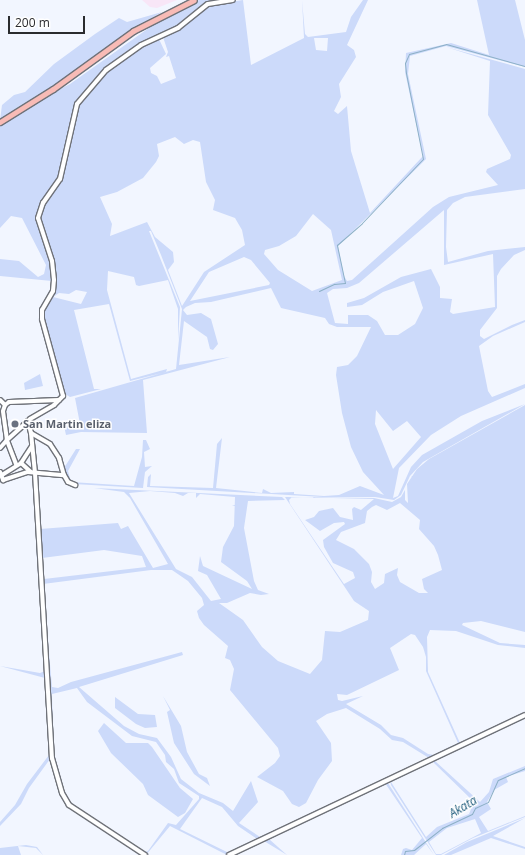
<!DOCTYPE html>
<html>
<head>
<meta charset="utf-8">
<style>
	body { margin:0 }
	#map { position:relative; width:525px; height:855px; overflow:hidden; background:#f2f6ff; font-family:"Open Sans",sans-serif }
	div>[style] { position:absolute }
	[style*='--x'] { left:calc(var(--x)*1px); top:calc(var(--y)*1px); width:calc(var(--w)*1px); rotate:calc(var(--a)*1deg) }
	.industrial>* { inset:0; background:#f8e6f7 }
	.green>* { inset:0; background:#ccdafa }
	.stream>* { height:1px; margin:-0.5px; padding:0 0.5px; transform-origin:0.5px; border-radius:0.5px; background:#8cb0c6 }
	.roads { filter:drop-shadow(1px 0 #6f7279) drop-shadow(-1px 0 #6f7279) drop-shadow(0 1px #6f7279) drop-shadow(0 -1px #6f7279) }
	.minor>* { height:4px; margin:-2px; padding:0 2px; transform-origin:2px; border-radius:2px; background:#fff }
	.major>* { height:5px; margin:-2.5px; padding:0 2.5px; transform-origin:2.5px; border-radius:2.5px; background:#f8bbb6 }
	.dots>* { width:11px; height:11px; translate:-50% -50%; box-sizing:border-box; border:2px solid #fff; border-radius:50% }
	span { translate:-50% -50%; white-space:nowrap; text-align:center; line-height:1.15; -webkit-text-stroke:3px #fff; paint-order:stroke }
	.worship-label { font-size:11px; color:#5b616d; font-weight:700 }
	.left { translate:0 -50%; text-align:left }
	.water-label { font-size:12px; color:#215e7e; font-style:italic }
	.scale { position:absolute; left:8px; top:16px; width:77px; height:18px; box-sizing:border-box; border:2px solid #2a2b2e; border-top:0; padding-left:5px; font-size:12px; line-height:14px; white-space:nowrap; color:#2a2b2e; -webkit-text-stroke:3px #fff; paint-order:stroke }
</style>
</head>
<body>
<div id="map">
	<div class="industrial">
		<i style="clip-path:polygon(142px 0,177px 0,157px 8px,150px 7px)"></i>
	</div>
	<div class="green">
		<i style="clip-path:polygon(evenodd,199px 0,221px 0,202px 5px,182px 24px,145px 40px,107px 68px,78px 99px,74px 107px,59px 180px,42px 203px,37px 219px,53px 276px,52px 289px,43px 305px,41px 316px,56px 372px,55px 372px,39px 315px,40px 308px,50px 292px,52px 281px,0 276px,0 259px,19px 261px,38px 277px,44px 274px,46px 265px,22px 218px,11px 216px,0 228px,0 124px,45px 96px,138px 30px,199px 0,163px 18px,70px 84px,56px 91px,121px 43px,163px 18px)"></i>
		<i style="clip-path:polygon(evenodd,243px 0,251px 65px,304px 38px,302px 0,305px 34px,308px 37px,346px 32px,351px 17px,363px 0,368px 0,347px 45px,354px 50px,356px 57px,339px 84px,341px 97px,334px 111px,338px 114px,347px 106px,351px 151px,370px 213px,423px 156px,405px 72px,406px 53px,451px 43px,489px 55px,477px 0,515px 0,525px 40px,525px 67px,446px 46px,410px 56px,408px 74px,426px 159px,338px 246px,344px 276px,347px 281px,352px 280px,433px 207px,449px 197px,498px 185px,486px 172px,487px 169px,510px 159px,511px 155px,488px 115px,490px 61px,446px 47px,525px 69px,525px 189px,465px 197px,453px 203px,447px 210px,446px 247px,448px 262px,488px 251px,525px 247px,525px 250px,514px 255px,501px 269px,497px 276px,497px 308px,480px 330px,480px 336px,484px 339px,512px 325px,525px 320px,525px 322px,493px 336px,479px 346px,488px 391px,492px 397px,525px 384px,525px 388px,461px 416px,431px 435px,399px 468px,393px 498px,398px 496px,411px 467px,422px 455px,482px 421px,525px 404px,423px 462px,410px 476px,401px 495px,394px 500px,375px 497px,323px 497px,147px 487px,148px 477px,151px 474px,150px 486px,213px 488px,217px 444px,222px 438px,216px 488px,262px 493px,263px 489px,271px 493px,294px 492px,294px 494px,324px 496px,339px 495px,360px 486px,384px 495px,363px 472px,351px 447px,342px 413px,336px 375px,337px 367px,348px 365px,357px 356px,371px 327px,337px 327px,329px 324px,325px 318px,281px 308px,271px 288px,211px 302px,195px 303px,186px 307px,183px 310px,187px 315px,201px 313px,211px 319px,218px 344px,213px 350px,210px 349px,207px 337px,184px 321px,179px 365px,230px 357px,143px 380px,147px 433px,81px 432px,66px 435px,64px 426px,80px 424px,75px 398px,176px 369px,182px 309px,161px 255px,151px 231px,149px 231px,180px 307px,178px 341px,178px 309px,168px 280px,139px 286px,136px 285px,134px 277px,108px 271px,107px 290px,131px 379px,167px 369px,166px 372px,130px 381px,109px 304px,74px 310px,94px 389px,101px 389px,70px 397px,65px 394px,43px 316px,55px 281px,39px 219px,43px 205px,61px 179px,77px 107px,108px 70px,158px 37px,166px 54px,150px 68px,151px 73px,157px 76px,161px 84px,176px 78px,169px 56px,166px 57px,168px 52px,163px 37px,211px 5px,243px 0,314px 38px,328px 38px,327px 51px,316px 50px,314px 38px,243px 0,175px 137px,184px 144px,193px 140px,200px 142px,206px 182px,215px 200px,213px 210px,235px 218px,242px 230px,245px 245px,204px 272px,182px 306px,168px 270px,174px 262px,173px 252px,155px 237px,147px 222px,110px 236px,112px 224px,100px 197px,117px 192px,143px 178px,156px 162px,159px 156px,157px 144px,175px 137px,243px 0,444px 210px,444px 265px,493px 254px,495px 307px,453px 314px,450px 312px,452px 299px,440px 298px,440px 287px,431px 269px,401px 277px,364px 298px,347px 303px,347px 307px,362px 305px,383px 292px,414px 281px,423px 308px,415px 324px,398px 335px,385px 335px,377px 321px,368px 315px,348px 315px,348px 324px,335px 323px,327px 293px,333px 289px,347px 288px,359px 283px,444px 210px,243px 0,313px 214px,331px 230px,342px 280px,312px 291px,278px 270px,264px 254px,265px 250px,279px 246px,296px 236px,313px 214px,243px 0,244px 257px,251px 260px,270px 283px,269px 285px,190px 301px,209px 272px,244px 257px,243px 0,76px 290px,87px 292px,81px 304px,53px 297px,59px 293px,69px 294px,76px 290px,243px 0,376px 410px,393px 431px,407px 421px,421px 437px,393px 469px,375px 424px,376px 410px)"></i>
		<i style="clip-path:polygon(162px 12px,140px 25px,65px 78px,0 120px,2px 105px,14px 95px,25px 92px,54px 64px,95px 34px,119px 18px,127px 22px)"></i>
		<i style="clip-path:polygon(40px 374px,43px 386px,25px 390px,24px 383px)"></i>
		<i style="clip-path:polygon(evenodd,525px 405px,525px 632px,481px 621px,463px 623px,462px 625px,500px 643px,525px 645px,525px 648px,498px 645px,456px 631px,430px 630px,427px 637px,428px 672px,460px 743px,525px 714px,227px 855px,170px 826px,146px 855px,70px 805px,63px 793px,53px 750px,36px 493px,40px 529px,118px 523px,121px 529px,128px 526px,153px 568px,168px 564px,130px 498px,124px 492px,94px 488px,282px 497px,285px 500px,248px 501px,244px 528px,254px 581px,258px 590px,269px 594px,261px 595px,250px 593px,227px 603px,219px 603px,243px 620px,262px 647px,278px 661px,310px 674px,322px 660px,325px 631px,340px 632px,368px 620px,369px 611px,354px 601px,285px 497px,374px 498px,392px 502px,401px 497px,405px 490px,405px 500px,408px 503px,407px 484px,417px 469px,429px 459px,525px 405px,150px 491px,175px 493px,183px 496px,188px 493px,196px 493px,196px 498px,200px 494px,235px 497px,234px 526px,223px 547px,221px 562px,247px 581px,252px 589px,203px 566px,200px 556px,198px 571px,207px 575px,221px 599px,211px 601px,192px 577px,176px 569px,129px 493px,150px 491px,525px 405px,292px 497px,374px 499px,361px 510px,354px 507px,352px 509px,353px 520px,340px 517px,333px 508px,319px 511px,314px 517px,305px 520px,320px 531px,334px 523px,344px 522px,345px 524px,323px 540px,324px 547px,333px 563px,353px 572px,355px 578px,344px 584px,290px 504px,289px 500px,292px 497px,525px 405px,400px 503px,420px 520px,419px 529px,434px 546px,438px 555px,442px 570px,422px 579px,424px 589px,428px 593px,419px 593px,400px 582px,397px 575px,398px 568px,385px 574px,384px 583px,375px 589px,371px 582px,372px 572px,369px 564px,354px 549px,336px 540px,341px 532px,365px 523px,367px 511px,372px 507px,376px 505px,387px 510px,400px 503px,525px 405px,104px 550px,142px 556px,146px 567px,44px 579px,42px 558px,104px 550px,525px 405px,151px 570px,172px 570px,188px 581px,202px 598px,204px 605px,197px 611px,199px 618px,204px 625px,228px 646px,225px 658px,230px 660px,234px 669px,230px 690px,278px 748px,280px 756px,275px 763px,257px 777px,283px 791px,292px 804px,299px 807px,306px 803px,318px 780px,332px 761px,331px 743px,316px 721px,327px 714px,346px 708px,380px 729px,392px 740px,403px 742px,429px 758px,260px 837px,239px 823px,258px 802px,251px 781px,233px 811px,223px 803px,199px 793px,181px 779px,171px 757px,157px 738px,139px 734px,124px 726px,79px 687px,183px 655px,182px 652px,71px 682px,58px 688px,52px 687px,43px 584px,151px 570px,525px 405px,411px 634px,415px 635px,423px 647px,426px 657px,426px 671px,458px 743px,434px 755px,428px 754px,403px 738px,391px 735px,381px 725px,346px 704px,363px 696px,342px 701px,338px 700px,337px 694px,347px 695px,399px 670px,390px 648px,411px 634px,525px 405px,77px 688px,87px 702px,132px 736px,156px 742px,165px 755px,166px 762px,174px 769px,179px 783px,199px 796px,199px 799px,176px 825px,168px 823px,148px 851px,145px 852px,78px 808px,70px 802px,64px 790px,54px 753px,52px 698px,52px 694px,77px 688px,525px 405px,202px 798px,222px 807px,238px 826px,257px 839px,229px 853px,180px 829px,202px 798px)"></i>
		<i style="clip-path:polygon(143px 440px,146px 440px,150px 449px,144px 452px,145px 467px,152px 466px,145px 472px,143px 488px,74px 484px,70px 483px,66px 476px,64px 468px,76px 449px,80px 449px,68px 471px,71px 482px,134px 486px,142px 457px)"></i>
		<i style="clip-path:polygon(36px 546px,38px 546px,51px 753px,64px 800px,144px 855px,66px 805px,50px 759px,29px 788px,21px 804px,0 826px,0 822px,15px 805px,27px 784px,49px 755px,50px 748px,45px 678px,0 666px,40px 673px,45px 671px)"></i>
		<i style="clip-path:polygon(163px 696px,181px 726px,187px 752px,199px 774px,207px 778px,210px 786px,194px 774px,174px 743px,167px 712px,170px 710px)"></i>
		<i style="clip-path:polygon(115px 697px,138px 714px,155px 715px,157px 727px,145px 728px,136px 724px,115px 708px)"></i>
		<i style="clip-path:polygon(evenodd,525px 715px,435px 761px,480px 802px,489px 792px,493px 779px,525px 766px,525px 771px,506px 777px,508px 782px,494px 790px,487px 802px,491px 809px,479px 817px,488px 831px,525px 816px,525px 817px,473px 838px,441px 855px,436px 855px,391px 785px,390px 779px,525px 715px,432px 761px,474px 802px,469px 814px,437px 827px,426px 837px,391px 782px,432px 761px,525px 715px,475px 819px,481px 833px,441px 854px,436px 854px,429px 842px,447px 828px,475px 819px)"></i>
		<i style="clip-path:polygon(104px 723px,126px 743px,148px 743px,152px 747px,180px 788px,193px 799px,185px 813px,178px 817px,148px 795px,143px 784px,111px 753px,98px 731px)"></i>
		<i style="clip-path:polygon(386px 782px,388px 783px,434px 855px,426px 844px,414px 855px,401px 855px,403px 849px,406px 848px,412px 850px,422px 838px,385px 783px,269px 839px,287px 855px,264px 841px,261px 842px)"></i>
		<i style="clip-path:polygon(525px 818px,493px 836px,525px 847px,525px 849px,491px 838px,451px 855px,444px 855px,467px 842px)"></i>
		<i style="clip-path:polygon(26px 845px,37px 847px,43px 855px,36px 848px,18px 846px,21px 855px,0 855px,0 848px)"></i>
	</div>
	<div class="stream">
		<i style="--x:319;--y:291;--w:17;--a:-25"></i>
		<i style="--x:334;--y:284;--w:11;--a:-5"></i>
		<i style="--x:345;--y:283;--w:39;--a:-102"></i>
		<i style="--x:337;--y:245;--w:33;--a:-41"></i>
		<i style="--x:362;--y:223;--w:88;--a:-46.4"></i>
		<i style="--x:423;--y:159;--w:88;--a:-101.2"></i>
		<i style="--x:406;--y:73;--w:10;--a:-96"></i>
		<i style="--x:405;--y:63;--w:10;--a:-66"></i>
		<i style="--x:409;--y:54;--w:38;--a:-15"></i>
		<i style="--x:446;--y:44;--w:82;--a:15.6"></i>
		<i style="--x:404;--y:855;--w:4;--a:-76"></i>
		<i style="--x:405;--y:851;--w:9;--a:-6"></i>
		<i style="--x:414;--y:850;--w:36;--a:-38"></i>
		<i style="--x:442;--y:828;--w:33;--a:-25"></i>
		<i style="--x:472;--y:814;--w:7;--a:-63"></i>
		<i style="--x:475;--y:808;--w:14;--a:-25"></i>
		<i style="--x:488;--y:802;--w:24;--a:-66"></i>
		<i style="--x:498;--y:780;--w:30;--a:-24"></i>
	</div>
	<div class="roads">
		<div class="minor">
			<i style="--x:0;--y:400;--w:7;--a:45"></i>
			<i style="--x:5;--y:405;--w:5;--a:-37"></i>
			<i style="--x:9;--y:402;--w:50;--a:-2.3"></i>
			<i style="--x:28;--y:421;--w:12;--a:76"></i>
			<i style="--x:31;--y:433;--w:40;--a:84.3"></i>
			<i style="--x:35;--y:473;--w:286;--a:86.6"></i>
			<i style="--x:52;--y:758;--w:36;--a:74"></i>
			<i style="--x:62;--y:793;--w:14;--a:60"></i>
			<i style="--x:69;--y:805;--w:91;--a:33.3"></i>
			<i style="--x:31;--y:433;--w:22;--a:30"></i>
			<i style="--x:50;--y:444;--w:17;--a:57"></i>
			<i style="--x:59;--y:458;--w:18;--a:74"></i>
			<i style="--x:0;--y:448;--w:11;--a:-49"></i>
			<i style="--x:7;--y:440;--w:29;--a:-98"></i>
			<i style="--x:3;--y:411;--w:6;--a:-72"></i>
			<i style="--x:21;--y:463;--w:13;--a:42"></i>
			<i style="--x:16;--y:464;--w:26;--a:-111"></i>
			<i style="--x:7;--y:440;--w:31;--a:-42"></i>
			<i style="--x:30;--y:419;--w:28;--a:-30"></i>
			<i style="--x:54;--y:405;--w:13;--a:-45"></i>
			<i style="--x:63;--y:396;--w:80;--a:-105.3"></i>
			<i style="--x:42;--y:319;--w:9;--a:-90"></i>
			<i style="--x:42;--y:310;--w:22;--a:-60"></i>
			<i style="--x:53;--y:291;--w:11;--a:-85"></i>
			<i style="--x:54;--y:280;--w:19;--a:-96"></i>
			<i style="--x:52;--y:261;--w:45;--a:-108"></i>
			<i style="--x:38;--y:218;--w:16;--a:-72"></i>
			<i style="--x:43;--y:203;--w:29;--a:-55"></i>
			<i style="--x:60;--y:179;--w:77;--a:-77.2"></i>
			<i style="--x:77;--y:104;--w:45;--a:-49.5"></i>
			<i style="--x:106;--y:70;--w:43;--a:-35.5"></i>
			<i style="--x:141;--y:45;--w:41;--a:-24.7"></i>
			<i style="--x:178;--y:28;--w:38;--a:-39"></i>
			<i style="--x:208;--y:4;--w:25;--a:-9"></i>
			<i style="--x:0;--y:472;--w:9;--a:69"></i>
			<i style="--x:3;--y:480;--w:26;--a:-18"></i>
			<i style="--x:28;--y:472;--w:36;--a:5"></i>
			<i style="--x:64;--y:475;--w:8;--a:60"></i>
			<i style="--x:68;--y:482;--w:8;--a:23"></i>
			<i style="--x:2;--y:475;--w:22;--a:-32"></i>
			<i style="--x:21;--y:463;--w:20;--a:-57"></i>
			<i style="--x:229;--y:855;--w:327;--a:-25.3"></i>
		</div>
		<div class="major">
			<i style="--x:0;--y:122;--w:62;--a:-31.9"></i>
			<i style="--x:53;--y:89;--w:99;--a:-35.9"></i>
			<i style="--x:133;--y:31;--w:68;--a:-26.9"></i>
		</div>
	</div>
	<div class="dots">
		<i style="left:15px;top:424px;background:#6b7280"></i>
	</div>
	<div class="worship-label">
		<span class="left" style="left:23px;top:424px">San Martin eliza</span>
	</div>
	<div class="water-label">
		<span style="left:463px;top:807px;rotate:-31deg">Akata</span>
	</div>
	<div class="scale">200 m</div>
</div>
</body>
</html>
